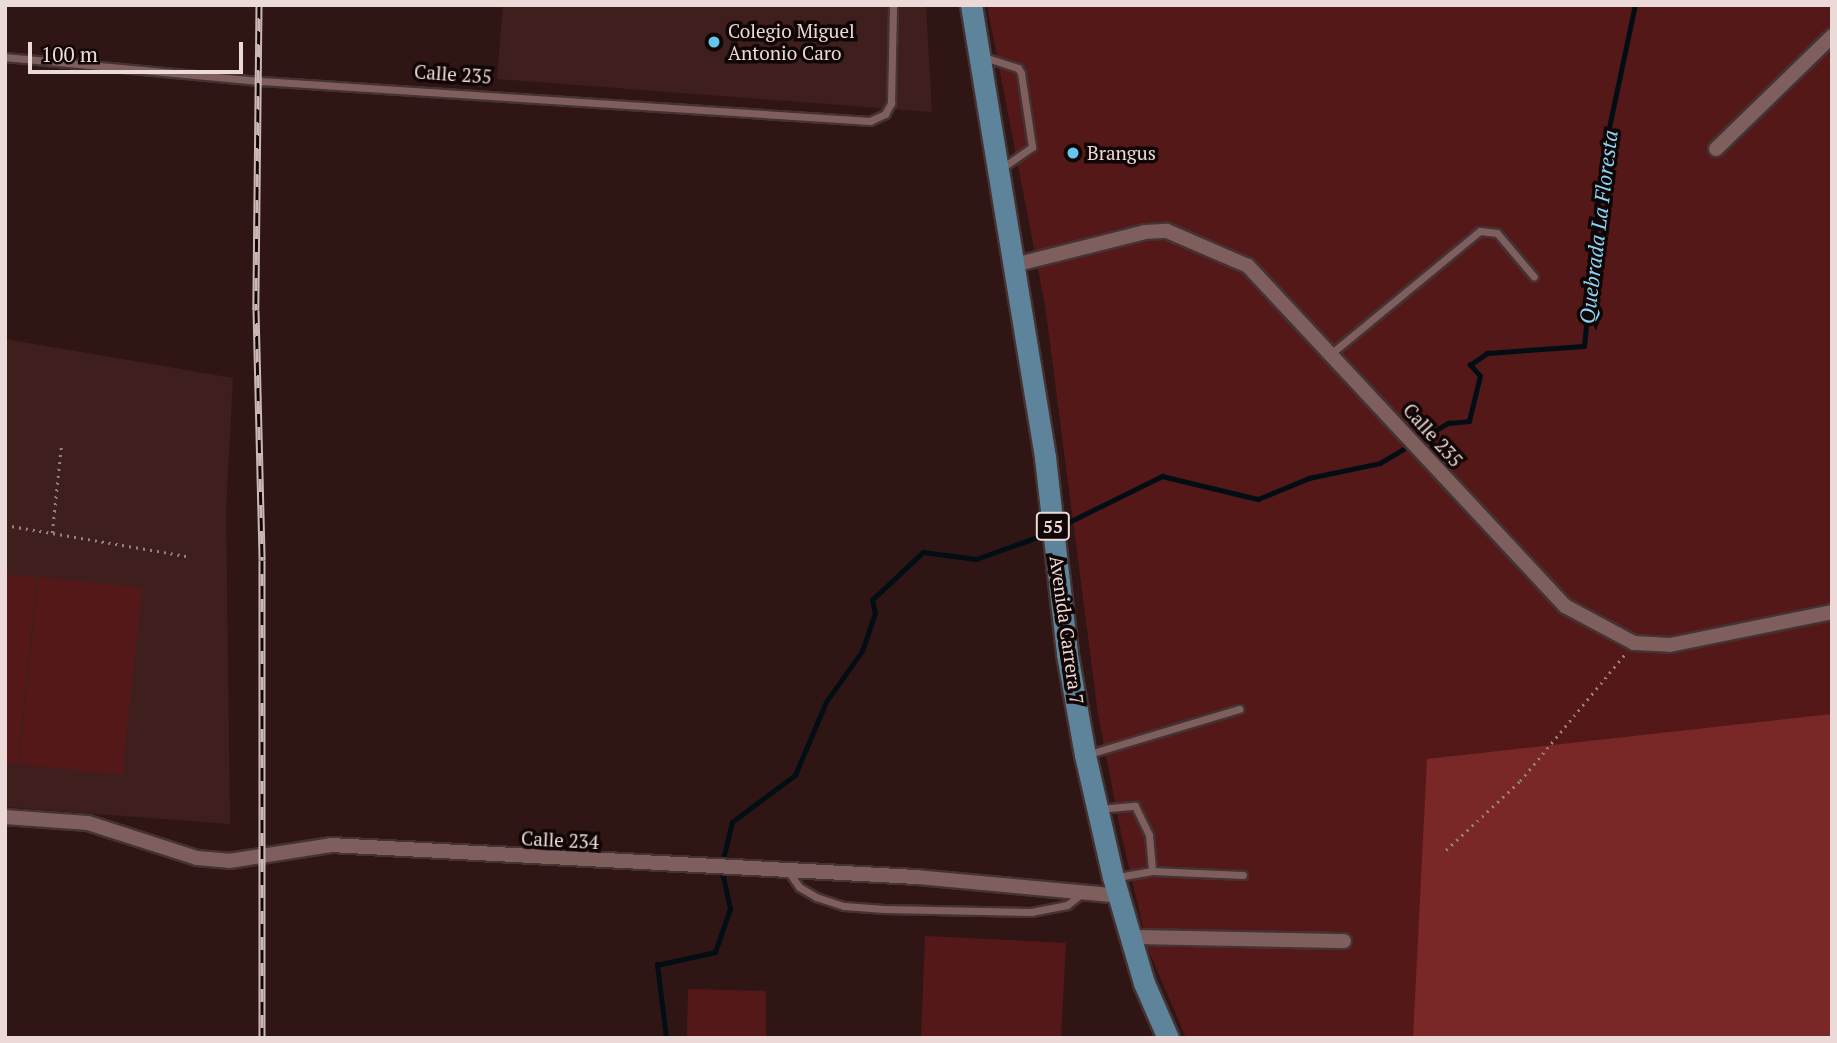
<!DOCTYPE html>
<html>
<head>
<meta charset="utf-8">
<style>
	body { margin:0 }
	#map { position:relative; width:1837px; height:1043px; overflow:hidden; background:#2f1615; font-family:"PT Serif",serif }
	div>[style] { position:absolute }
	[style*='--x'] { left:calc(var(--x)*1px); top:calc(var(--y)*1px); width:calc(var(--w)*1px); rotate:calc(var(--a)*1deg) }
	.built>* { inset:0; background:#3f1f1e }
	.green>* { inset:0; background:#551819 }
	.forest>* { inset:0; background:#7a2728 }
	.stream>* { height:4.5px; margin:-2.25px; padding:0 2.25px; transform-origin:2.25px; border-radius:2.25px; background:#030e14 }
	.path>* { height:2.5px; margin-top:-1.25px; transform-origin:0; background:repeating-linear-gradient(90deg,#968180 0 2px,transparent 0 7px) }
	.roads { filter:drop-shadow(2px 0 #453232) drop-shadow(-2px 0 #453232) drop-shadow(0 2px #453232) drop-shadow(0 -2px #453232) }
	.service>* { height:7px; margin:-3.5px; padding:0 3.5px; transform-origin:3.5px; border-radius:3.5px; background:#7f5f5d }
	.minor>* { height:14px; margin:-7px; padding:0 7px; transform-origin:7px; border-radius:7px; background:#7f5f5d }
	.primary>* { height:21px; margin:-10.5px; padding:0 10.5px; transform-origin:10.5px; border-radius:10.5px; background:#5d849a }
	.rail>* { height:7px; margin-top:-3.5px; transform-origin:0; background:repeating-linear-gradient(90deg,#100605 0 13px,#cbb8b6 0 26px); box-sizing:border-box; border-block:2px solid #cbb8b6 }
	.dots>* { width:19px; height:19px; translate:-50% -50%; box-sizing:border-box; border:4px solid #100605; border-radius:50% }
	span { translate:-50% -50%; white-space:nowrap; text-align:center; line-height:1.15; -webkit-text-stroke:7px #100605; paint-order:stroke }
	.shield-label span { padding:2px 5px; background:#100605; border:2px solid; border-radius:5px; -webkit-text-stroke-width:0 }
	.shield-label { font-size:18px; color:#ecdad8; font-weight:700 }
	.poi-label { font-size:19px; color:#ecdad8 }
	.left { translate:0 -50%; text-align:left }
	.street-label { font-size:19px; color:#ecdad8 }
	.water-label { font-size:21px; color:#8ad5f7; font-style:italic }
	.frame { position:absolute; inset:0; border:7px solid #ecdad8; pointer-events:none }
	.scale { position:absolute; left:28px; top:42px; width:215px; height:32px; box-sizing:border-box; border:4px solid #ecdad8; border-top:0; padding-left:9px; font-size:21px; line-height:24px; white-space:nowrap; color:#ecdad8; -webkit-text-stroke:5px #100605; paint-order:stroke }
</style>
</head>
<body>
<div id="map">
	<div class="built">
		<i style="clip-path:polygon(503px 5px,926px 5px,932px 112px,497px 79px)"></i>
		<i style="clip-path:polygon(5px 339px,233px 378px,226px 510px,230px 824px,5px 807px)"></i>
	</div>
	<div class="green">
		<i style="clip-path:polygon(987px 5px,1832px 5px,1832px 1038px,1186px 1038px,1148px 949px,1121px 833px,1098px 714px,1045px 305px)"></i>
		<i style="clip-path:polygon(5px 574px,37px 577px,17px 764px,5px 763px)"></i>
		<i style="clip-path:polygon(39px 577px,142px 588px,122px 775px,19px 764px)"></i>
		<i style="clip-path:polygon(925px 936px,1066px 943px,1061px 1038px,921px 1038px)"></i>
		<i style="clip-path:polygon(688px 989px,766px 991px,766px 1038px,687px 1038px)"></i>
	</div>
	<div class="forest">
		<i style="clip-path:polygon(1832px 714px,1832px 1038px,1413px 1038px,1427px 759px)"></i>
	</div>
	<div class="stream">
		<i style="--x:1069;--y:522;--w:104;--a:-26.3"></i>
		<i style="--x:1162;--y:476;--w:99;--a:13.5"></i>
		<i style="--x:1258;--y:499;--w:55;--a:-22.4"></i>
		<i style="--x:1309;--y:478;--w:73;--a:-11.9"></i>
		<i style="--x:1380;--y:463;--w:79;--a:-30.5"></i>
		<i style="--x:1448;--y:423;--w:21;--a:-5"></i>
		<i style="--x:1469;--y:421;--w:46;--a:-76.3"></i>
		<i style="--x:1480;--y:376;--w:15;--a:-132"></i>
		<i style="--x:1470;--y:365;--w:21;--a:-35"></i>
		<i style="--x:1487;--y:353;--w:97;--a:-4.1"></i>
		<i style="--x:1584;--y:346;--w:186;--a:-84.4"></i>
		<i style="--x:1602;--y:161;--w:159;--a:-78.1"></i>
		<i style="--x:666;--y:1038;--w:74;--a:-97"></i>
		<i style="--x:657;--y:965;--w:59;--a:-12.6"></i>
		<i style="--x:715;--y:952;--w:46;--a:-70.8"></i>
		<i style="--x:730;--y:909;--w:43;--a:-102.1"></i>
		<i style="--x:721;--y:867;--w:46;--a:-76.3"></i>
		<i style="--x:732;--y:822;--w:79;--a:-36.7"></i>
		<i style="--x:795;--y:775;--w:79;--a:-67"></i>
		<i style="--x:826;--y:702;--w:62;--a:-54.8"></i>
		<i style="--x:862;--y:651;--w:39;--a:-71"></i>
		<i style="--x:875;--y:614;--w:14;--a:-102"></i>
		<i style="--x:872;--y:600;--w:70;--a:-43.3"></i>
		<i style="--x:923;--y:552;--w:53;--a:7.5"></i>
		<i style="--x:976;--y:559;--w:63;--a:-19.6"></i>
	</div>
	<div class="path">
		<i style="--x:5;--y:525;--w:184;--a:9.7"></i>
		<i style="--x:52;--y:533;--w:86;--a:-84"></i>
		<i style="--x:1446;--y:850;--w:101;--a:-43"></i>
		<i style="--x:1520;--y:781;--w:165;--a:-50.4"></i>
	</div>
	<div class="roads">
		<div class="service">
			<i style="--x:5;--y:57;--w:257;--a:5.4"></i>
			<i style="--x:261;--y:81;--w:610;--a:3.76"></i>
			<i style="--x:870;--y:121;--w:17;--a:-25"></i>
			<i style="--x:885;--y:114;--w:13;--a:-61"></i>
			<i style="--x:891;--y:103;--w:98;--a:-88.8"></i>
			<i style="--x:984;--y:57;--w:36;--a:18"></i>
			<i style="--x:1018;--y:68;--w:6;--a:59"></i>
			<i style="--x:1021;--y:73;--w:75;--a:81.5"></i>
			<i style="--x:1032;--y:147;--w:39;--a:145"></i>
			<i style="--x:1333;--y:352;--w:190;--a:-39.5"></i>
			<i style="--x:1480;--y:231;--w:17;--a:7"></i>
			<i style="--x:1497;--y:233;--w:57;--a:49.9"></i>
			<i style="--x:1089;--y:754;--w:157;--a:-16.7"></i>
			<i style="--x:1098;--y:809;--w:37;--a:-5"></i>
			<i style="--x:1135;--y:806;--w:32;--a:64"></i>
			<i style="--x:1149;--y:835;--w:36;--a:85"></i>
			<i style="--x:1152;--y:871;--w:36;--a:170"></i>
			<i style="--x:788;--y:871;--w:19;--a:55"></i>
			<i style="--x:799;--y:887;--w:20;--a:30"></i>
			<i style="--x:816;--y:897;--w:29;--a:18"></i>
			<i style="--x:844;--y:906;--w:40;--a:4.3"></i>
			<i style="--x:884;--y:909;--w:147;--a:1.2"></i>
			<i style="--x:1031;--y:912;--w:37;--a:-11"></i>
			<i style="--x:1067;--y:905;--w:18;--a:-38"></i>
			<i style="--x:1152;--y:871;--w:91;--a:2.5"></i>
		</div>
		<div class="minor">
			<i style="--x:1716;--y:149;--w:162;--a:-44.2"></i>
			<i style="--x:1014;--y:265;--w:135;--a:-14.1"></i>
			<i style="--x:1145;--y:232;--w:22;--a:-3"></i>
			<i style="--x:1167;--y:231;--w:88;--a:23.4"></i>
			<i style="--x:1248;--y:266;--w:465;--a:47"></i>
			<i style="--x:1565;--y:606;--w:78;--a:28.2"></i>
			<i style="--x:1634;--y:643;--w:36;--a:3"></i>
			<i style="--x:1670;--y:645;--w:165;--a:-11.5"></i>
			<i style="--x:5;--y:817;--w:83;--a:4.1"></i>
			<i style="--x:88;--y:823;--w:114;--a:17.8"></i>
			<i style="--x:197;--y:858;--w:32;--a:5"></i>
			<i style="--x:229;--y:861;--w:103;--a:-8.9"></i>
			<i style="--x:331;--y:845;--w:587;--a:3.13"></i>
			<i style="--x:917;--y:877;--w:204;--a:5.3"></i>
			<i style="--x:1131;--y:937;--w:213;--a:1.1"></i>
		</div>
		<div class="primary">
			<i style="--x:971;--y:5;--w:458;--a:80.7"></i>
			<i style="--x:1045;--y:457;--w:198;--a:83.6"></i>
			<i style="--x:1067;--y:654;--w:103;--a:79.9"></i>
			<i style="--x:1085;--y:755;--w:125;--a:77.1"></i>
			<i style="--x:1113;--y:877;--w:110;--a:73.7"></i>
			<i style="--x:1144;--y:983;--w:60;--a:66.4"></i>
		</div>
	</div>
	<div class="rail">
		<i style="--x:259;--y:5;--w:305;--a:90.6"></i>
		<i style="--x:256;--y:310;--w:250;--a:88.6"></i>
		<i style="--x:262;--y:560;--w:478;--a:90"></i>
	</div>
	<div class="dots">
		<i style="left:714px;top:42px;background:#65c5ee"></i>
		<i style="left:1073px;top:153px;background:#65c5ee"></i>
	</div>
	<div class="shield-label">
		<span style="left:1053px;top:526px">55</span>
	</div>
	<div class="poi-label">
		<span class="left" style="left:728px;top:42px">Colegio Miguel<br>Antonio Caro</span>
		<span class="left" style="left:1087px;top:153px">Brangus</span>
	</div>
	<div class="street-label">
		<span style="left:453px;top:74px;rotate:4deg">Calle 235</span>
		<span style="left:1433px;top:435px;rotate:48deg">Calle 235</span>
		<span style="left:1067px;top:630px;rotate:82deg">Avenida Carrera 7</span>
		<span style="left:560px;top:840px;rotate:3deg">Calle 234</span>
	</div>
	<div class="water-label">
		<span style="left:1598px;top:227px;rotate:-83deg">Quebrada La Floresta</span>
	</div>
	<div class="frame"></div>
	<div class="scale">100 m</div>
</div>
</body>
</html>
